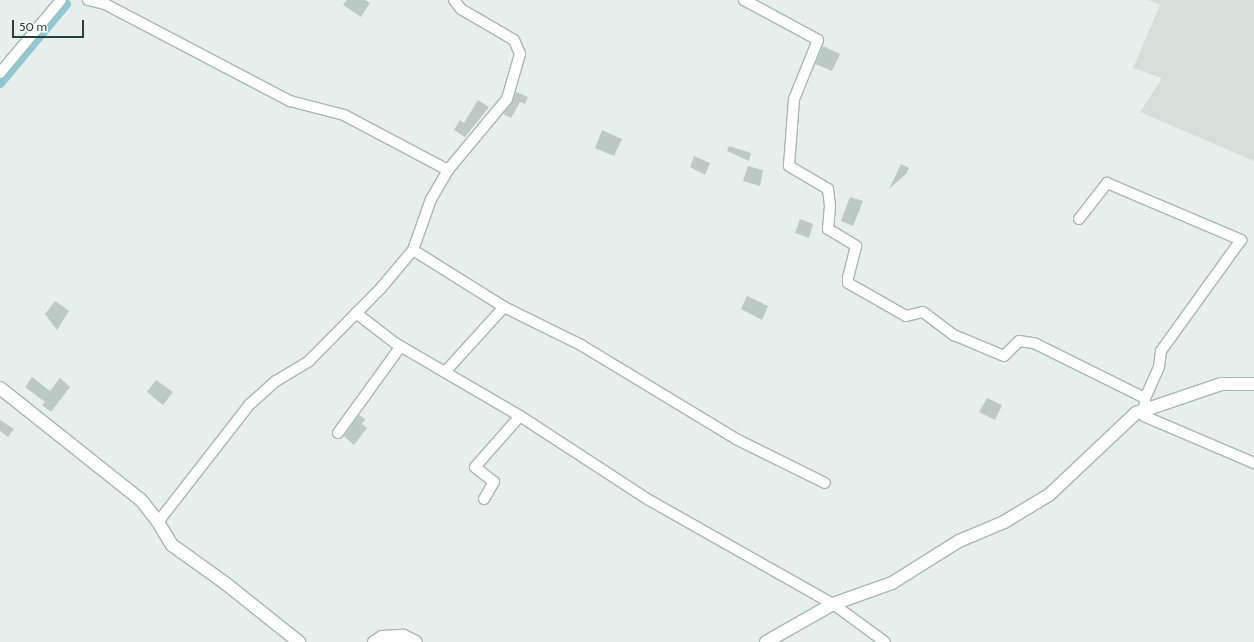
<!DOCTYPE html>
<html>
<head>
<meta charset="utf-8">
<style>
	body { margin:0 }
	#map { position:relative; width:1254px; height:642px; overflow:hidden; background:#e6efeb; font-family:Cabin,sans-serif }
	div>[style] { position:absolute }
	[style*='--x'] { left:calc(var(--x)*1px); top:calc(var(--y)*1px); width:calc(var(--w)*1px); rotate:calc(var(--a)*1deg) }
	.built>* { inset:0; background:#d4dfda }
	.canal>* { height:10px; margin:-5px; padding:0 5px; transform-origin:5px; border-radius:5px; background:#8ec9d4 }
	.building>* { inset:0; background:#bbcac4 }
	.roads { filter:drop-shadow(1px 0 #a8b8b2) drop-shadow(-1px 0 #a8b8b2) drop-shadow(0 1px #a8b8b2) drop-shadow(0 -1px #a8b8b2) }
	.street>* { height:10px; margin:-5px; padding:0 5px; transform-origin:5px; border-radius:5px; background:#fff }
	.secondary>* { height:12px; margin:-6px; padding:0 6px; transform-origin:6px; border-radius:6px; background:#fff }
	span { translate:-50% -50%; white-space:nowrap; text-align:center; line-height:1.15; -webkit-text-stroke:3.5px #f7fbf9; paint-order:stroke }
	.scale { position:absolute; left:12px; top:20px; width:72px; height:18px; box-sizing:border-box; border:2px solid #24423a; border-top:0; padding-left:5px; font-size:12px; line-height:14px; white-space:nowrap; color:#24423a; -webkit-text-stroke:3px #f7fbf9; paint-order:stroke }
</style>
</head>
<body>
<div id="map">
	<div class="built">
		<i style="clip-path:polygon(1148px 0,1254px 0,1254px 161px,1140px 112px,1162px 78px,1133px 68px,1160px 5px)"></i>
	</div>
	<div class="canal">
		<i style="--x:0;--y:83;--w:103;--a:-50.1"></i>
	</div>
	<div class="building">
		<i style="clip-path:polygon(347px 0,365px 0,370px 3px,361px 17px,343px 5px)"></i>
		<i style="clip-path:polygon(823px 46px,840px 54px,832px 71px,815px 64px)"></i>
		<i style="clip-path:polygon(516px 92px,528px 97px,525px 104px,520px 102px,511px 118px,503px 114px,512px 103px)"></i>
		<i style="clip-path:polygon(478px 100px,489px 107px,465px 137px,454px 130px,460px 120px,464px 123px)"></i>
		<i style="clip-path:polygon(602px 130px,622px 139px,614px 156px,595px 148px)"></i>
		<i style="clip-path:polygon(729px 146px,751px 153px,749px 161px,727px 151px)"></i>
		<i style="clip-path:polygon(694px 156px,710px 163px,705px 175px,690px 167px)"></i>
		<i style="clip-path:polygon(901px 164px,909px 168px,906px 174px,889px 189px)"></i>
		<i style="clip-path:polygon(748px 166px,763px 170px,760px 186px,743px 181px)"></i>
		<i style="clip-path:polygon(850px 197px,863px 201px,853px 226px,841px 221px)"></i>
		<i style="clip-path:polygon(800px 219px,813px 224px,809px 238px,795px 233px)"></i>
		<i style="clip-path:polygon(747px 296px,768px 306px,762px 320px,741px 309px)"></i>
		<i style="clip-path:polygon(55px 301px,69px 311px,57px 330px,45px 314px)"></i>
		<i style="clip-path:polygon(32px 377px,50px 391px,60px 378px,70px 387px,51px 412px,42px 405px,45px 402px,25px 387px)"></i>
		<i style="clip-path:polygon(156px 380px,173px 392px,163px 405px,147px 392px)"></i>
		<i style="clip-path:polygon(987px 398px,1002px 405px,995px 420px,979px 412px)"></i>
		<i style="clip-path:polygon(359px 415px,365px 419px,362px 424px,367px 428px,354px 445px,344px 436px)"></i>
		<i style="clip-path:polygon(0 420px,14px 429px,8px 437px,0 431px)"></i>
	</div>
	<div class="roads">
		<div class="street">
			<i style="--x:88;--y:0;--w:17;--a:13"></i>
			<i style="--x:105;--y:4;--w:209;--a:27.7"></i>
			<i style="--x:290;--y:101;--w:56;--a:14.5"></i>
			<i style="--x:344;--y:115;--w:118;--a:27.9"></i>
			<i style="--x:448;--y:170;--w:92;--a:-50.3"></i>
			<i style="--x:507;--y:99;--w:47;--a:-73.9"></i>
			<i style="--x:520;--y:54;--w:15;--a:-113"></i>
			<i style="--x:514;--y:40;--w:61;--a:-149.7"></i>
			<i style="--x:461;--y:9;--w:11;--a:-128"></i>
			<i style="--x:744;--y:0;--w:84;--a:28.4"></i>
			<i style="--x:818;--y:40;--w:64;--a:112.1"></i>
			<i style="--x:794;--y:99;--w:67;--a:94.3"></i>
			<i style="--x:789;--y:166;--w:45;--a:30.5"></i>
			<i style="--x:828;--y:189;--w:17;--a:83"></i>
			<i style="--x:830;--y:206;--w:23;--a:95"></i>
			<i style="--x:828;--y:229;--w:33;--a:31"></i>
			<i style="--x:856;--y:246;--w:32;--a:104"></i>
			<i style="--x:848;--y:277;--w:6;--a:90"></i>
			<i style="--x:848;--y:283;--w:67;--a:29.6"></i>
			<i style="--x:906;--y:316;--w:17;--a:-13"></i>
			<i style="--x:923;--y:312;--w:39;--a:37"></i>
			<i style="--x:954;--y:335;--w:54;--a:22.8"></i>
			<i style="--x:1004;--y:356;--w:21;--a:-45"></i>
			<i style="--x:1019;--y:341;--w:15;--a:8"></i>
			<i style="--x:1034;--y:343;--w:124;--a:26.4"></i>
			<i style="--x:1145;--y:398;--w:18;--a:93"></i>
			<i style="--x:1144;--y:416;--w:120;--a:23.1"></i>
			<i style="--x:0;--y:73;--w:95;--a:-50.1"></i>
			<i style="--x:448;--y:170;--w:34;--a:120"></i>
			<i style="--x:431;--y:199;--w:54;--a:109.4"></i>
			<i style="--x:413;--y:250;--w:107;--a:32.1"></i>
			<i style="--x:504;--y:307;--w:86;--a:26.3"></i>
			<i style="--x:581;--y:345;--w:181;--a:31.2"></i>
			<i style="--x:736;--y:439;--w:99;--a:26.3"></i>
			<i style="--x:1079;--y:219;--w:46;--a:-52.1"></i>
			<i style="--x:1107;--y:183;--w:146;--a:23"></i>
			<i style="--x:1241;--y:240;--w:137;--a:125.8"></i>
			<i style="--x:1161;--y:351;--w:16;--a:97"></i>
			<i style="--x:1159;--y:367;--w:34;--a:114"></i>
			<i style="--x:356;--y:313;--w:49;--a:37.6"></i>
			<i style="--x:395;--y:343;--w:145;--a:30.3"></i>
			<i style="--x:520;--y:416;--w:154;--a:33.1"></i>
			<i style="--x:649;--y:500;--w:211;--a:29.5"></i>
			<i style="--x:833;--y:604;--w:64;--a:36.2"></i>
			<i style="--x:445;--y:372;--w:88;--a:-47.8"></i>
			<i style="--x:338;--y:433;--w:107;--a:-54.1"></i>
			<i style="--x:484;--y:499;--w:20;--a:-60"></i>
			<i style="--x:494;--y:482;--w:24;--a:-142"></i>
			<i style="--x:475;--y:467;--w:68;--a:-48.6"></i>
			<i style="--x:158;--y:522;--w:148;--a:-52.1"></i>
			<i style="--x:249;--y:405;--w:36;--a:-42"></i>
			<i style="--x:276;--y:381;--w:39;--a:-31"></i>
			<i style="--x:309;--y:361;--w:103;--a:-45.4"></i>
			<i style="--x:381;--y:288;--w:50;--a:-49.9"></i>
		</div>
		<div class="secondary">
			<i style="--x:0;--y:388;--w:180;--a:38.5"></i>
			<i style="--x:141;--y:500;--w:28;--a:52"></i>
			<i style="--x:158;--y:522;--w:27;--a:59"></i>
			<i style="--x:172;--y:545;--w:65;--a:35.6"></i>
			<i style="--x:225;--y:583;--w:95;--a:38.6"></i>
			<i style="--x:374;--y:642;--w:9;--a:-32"></i>
			<i style="--x:382;--y:637;--w:22;--a:-3"></i>
			<i style="--x:404;--y:636;--w:13;--a:27"></i>
			<i style="--x:766;--y:642;--w:77;--a:-29.6"></i>
			<i style="--x:833;--y:604;--w:63;--a:-19.6"></i>
			<i style="--x:892;--y:583;--w:79;--a:-32.1"></i>
			<i style="--x:959;--y:541;--w:49;--a:-22.9"></i>
			<i style="--x:1004;--y:522;--w:52;--a:-31"></i>
			<i style="--x:1049;--y:495;--w:120;--a:-43.3"></i>
			<i style="--x:1136;--y:413;--w:90;--a:-18.8"></i>
			<i style="--x:1221;--y:384;--w:33;--a:0"></i>
		</div>
	</div>
	<div class="scale">50 m</div>
</div>
</body>
</html>
